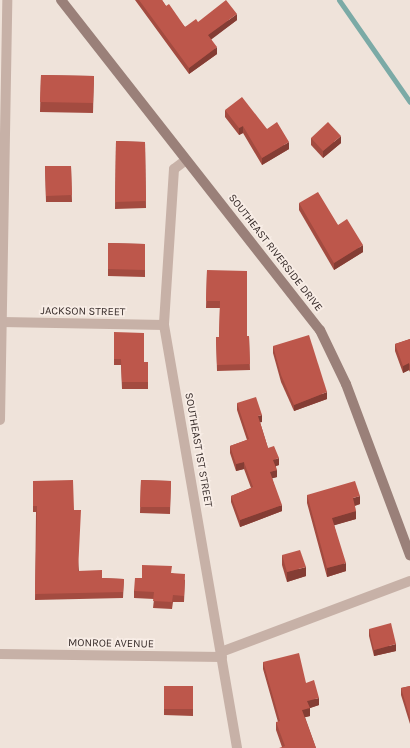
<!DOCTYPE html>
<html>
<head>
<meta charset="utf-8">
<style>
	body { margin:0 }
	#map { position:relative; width:410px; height:748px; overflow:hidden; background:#efe3da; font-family:Karla,sans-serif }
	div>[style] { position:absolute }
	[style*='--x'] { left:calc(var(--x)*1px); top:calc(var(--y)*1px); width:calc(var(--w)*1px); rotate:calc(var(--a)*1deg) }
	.stream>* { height:5px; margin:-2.5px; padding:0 2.5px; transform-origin:2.5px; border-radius:2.5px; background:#7baaa6 }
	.street>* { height:10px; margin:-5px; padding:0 5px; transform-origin:5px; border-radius:5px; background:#c7b1a7 }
	.secondary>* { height:10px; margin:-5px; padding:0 5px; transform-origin:5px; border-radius:5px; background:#9a8079 }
	.wall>* { inset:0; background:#a34b40 }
	.shaded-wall>* { inset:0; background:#843d34 }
	.building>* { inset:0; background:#bd574b }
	span { translate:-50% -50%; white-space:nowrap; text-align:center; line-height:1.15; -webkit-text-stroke:3.5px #f8ede6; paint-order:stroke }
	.street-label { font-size:11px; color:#342927 }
</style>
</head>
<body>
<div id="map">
	<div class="stream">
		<i style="--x:339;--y:0;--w:124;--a:55.2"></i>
	</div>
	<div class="street">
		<i style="--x:186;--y:160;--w:15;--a:143"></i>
		<i style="--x:174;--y:169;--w:156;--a:93.7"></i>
		<i style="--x:164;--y:325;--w:429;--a:80.2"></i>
		<i style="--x:2;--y:322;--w:162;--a:1.1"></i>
		<i style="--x:0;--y:420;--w:420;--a:-89"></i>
		<i style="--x:221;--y:652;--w:202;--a:-20.6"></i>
		<i style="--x:0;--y:654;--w:222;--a:0.8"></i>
	</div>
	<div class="secondary">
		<i style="--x:61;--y:0;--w:420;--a:51.9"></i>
		<i style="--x:320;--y:330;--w:60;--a:64.3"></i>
		<i style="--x:346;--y:384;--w:183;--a:69.5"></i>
	</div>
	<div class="wall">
		<i style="clip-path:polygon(135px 0,162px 0,166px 6px,185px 27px,198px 22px,237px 20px,211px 39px,217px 54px,189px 74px)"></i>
		<i style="clip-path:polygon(41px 75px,94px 76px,93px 113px,40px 112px)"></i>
		<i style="clip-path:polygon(225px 110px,267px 129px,289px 149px,262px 165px,243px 133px,239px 135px,225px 117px)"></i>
		<i style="clip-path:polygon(311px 138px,341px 143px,323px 158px,311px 145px)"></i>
		<i style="clip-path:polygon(116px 141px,145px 142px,146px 208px,115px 209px)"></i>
		<i style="clip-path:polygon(45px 166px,71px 166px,72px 202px,46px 202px)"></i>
		<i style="clip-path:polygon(299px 203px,338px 225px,363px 252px,334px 270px,299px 210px)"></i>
		<i style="clip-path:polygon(108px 243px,145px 244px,145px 277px,108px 276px)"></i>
		<i style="clip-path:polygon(207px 270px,247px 336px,249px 336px,250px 370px,217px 371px,216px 337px,219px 337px,220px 308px,206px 308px)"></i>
		<i style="clip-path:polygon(114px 332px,144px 362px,148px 362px,148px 389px,122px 389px,121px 365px,114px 365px)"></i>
		<i style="clip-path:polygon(410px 339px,410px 372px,409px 370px,403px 373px,395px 351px,395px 344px)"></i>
		<i style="clip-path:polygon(273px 346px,327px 399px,294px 411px,281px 382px,273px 353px)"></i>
		<i style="clip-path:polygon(237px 403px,262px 422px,260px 422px,268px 448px,279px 465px,276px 466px,277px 477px,272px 478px,282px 511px,240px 527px,231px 502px,231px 496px,251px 488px,244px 469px,236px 471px,230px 453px,230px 446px,247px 440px,237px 410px)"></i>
		<i style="clip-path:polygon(141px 480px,171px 481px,170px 514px,140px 513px)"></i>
		<i style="clip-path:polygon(33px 481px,74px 510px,79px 571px,102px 578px,124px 579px,123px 598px,35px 600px,36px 512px,33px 512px)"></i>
		<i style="clip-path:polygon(307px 495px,360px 504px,355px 506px,356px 519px,334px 525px,346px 571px,327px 577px,307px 503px)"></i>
		<i style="clip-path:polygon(282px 555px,306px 576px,287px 582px,282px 565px)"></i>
		<i style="clip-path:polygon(172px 573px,185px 580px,184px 602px,173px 602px,172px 609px,153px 608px,154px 599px,134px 598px,134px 591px,142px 578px)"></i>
		<i style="clip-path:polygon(369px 629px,396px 651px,374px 656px,369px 636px)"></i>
		<i style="clip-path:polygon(263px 662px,306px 683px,319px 705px,310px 708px,310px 716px,305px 717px,316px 748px,282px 747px,276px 730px,276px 722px,278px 722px,263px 669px)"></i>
		<i style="clip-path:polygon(164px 686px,193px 686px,193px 716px,164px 715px)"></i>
		<i style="clip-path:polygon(410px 686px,410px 724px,401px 695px,401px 688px)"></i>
	</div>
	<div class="shaded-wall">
		<i style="clip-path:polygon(237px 14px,237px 20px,208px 42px,208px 35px)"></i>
		<i style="clip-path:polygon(217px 47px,217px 54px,189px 74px,189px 68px)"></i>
		<i style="clip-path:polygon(243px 126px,243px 133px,239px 135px,239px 128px)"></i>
		<i style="clip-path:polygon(341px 136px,341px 143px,323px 158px,323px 151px)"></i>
		<i style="clip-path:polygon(289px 142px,289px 149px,262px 165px,262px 158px)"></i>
		<i style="clip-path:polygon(363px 245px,363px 252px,334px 270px,334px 263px)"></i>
		<i style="clip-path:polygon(409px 363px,409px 370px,403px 373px,403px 366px)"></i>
		<i style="clip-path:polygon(327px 392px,327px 399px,294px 411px,294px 405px)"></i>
		<i style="clip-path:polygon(262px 415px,262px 422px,258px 423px,258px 416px)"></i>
		<i style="clip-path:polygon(279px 458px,279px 465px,273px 467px,273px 460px)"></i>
		<i style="clip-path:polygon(244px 462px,244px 469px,236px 471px,236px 464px)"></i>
		<i style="clip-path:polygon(277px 470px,277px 477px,270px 479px,270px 472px)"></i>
		<i style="clip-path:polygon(360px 496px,360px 504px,353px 506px,353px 498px)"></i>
		<i style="clip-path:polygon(282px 505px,282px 511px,240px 527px,240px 520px)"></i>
		<i style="clip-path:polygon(356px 511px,356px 519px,332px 526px,332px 518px)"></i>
		<i style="clip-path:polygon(346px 563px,346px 571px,327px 577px,327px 568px)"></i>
		<i style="clip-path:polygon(306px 567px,306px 576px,287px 582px,287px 572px)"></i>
		<i style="clip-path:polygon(396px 644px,396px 651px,374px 656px,374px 650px)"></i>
		<i style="clip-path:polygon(319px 698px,319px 705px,307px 709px,307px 701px)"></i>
		<i style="clip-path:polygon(310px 708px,310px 716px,302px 718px,302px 710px)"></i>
	</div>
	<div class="building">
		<i style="clip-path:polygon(139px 0,162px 0,166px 6px,169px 4px,185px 27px,196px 19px,198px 22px,226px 0,237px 14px,208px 35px,217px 47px,189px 68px)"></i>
		<i style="clip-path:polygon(41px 75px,94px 76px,93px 103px,40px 102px)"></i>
		<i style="clip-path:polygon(242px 97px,267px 129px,277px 122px,289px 142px,262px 158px,243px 126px,239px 128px,225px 110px)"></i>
		<i style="clip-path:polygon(328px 122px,341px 136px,323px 151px,311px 138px)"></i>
		<i style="clip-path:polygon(116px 141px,145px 142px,146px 201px,115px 202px)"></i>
		<i style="clip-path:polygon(45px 166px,71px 166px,72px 195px,46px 196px)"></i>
		<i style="clip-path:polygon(318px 192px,338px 225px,347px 219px,363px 245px,334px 263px,299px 203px)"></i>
		<i style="clip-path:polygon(108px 243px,145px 244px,145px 270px,108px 269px)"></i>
		<i style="clip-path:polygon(207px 270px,247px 271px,247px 336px,249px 336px,250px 364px,217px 365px,216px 337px,219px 337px,220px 301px,206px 301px)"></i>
		<i style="clip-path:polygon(114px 332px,144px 333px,144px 362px,148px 362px,148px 382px,122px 382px,121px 359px,114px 359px)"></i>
		<i style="clip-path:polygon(309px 335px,327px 392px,294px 405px,281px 375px,273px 346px)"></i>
		<i style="clip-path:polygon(410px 339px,410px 365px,409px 363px,403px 366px,395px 344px)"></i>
		<i style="clip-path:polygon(256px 397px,262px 415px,258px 416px,268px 448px,274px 446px,279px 458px,273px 460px,277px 470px,270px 472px,282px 505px,240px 520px,231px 496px,253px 487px,244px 462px,236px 464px,230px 446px,249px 439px,237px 403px)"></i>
		<i style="clip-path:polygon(73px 480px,74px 510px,81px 510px,78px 571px,102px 570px,102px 578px,124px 579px,123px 592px,35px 594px,37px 506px,33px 506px,33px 481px)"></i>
		<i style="clip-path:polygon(141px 480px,171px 481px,170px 507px,140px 507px)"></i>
		<i style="clip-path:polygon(355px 481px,360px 496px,353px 498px,356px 511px,332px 518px,346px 563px,327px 568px,307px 495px)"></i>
		<i style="clip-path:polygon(300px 550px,306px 567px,287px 572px,282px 555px)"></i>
		<i style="clip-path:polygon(142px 565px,172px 566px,171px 573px,185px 574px,184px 596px,173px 595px,172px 602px,153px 601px,154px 592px,134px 591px,135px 578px,142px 578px)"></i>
		<i style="clip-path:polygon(391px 623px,396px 644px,374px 650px,369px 629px)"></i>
		<i style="clip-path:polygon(299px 653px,306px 683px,314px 680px,319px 698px,307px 701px,310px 708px,302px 710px,316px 748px,279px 748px,285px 746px,276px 722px,280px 721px,263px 662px)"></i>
		<i style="clip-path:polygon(164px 686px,193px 686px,193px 709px,164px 709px)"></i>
		<i style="clip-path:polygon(410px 686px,410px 718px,401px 688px)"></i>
	</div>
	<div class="street-label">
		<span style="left:275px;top:253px;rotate:52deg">SOUTHEAST RIVERSIDE DRIVE</span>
		<span style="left:83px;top:312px;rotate:1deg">JACKSON STREET</span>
		<span style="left:198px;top:450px;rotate:80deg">SOUTHEAST 1ST STREET</span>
		<span style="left:111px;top:644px;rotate:1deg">MONROE AVENUE</span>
	</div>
</div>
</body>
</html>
